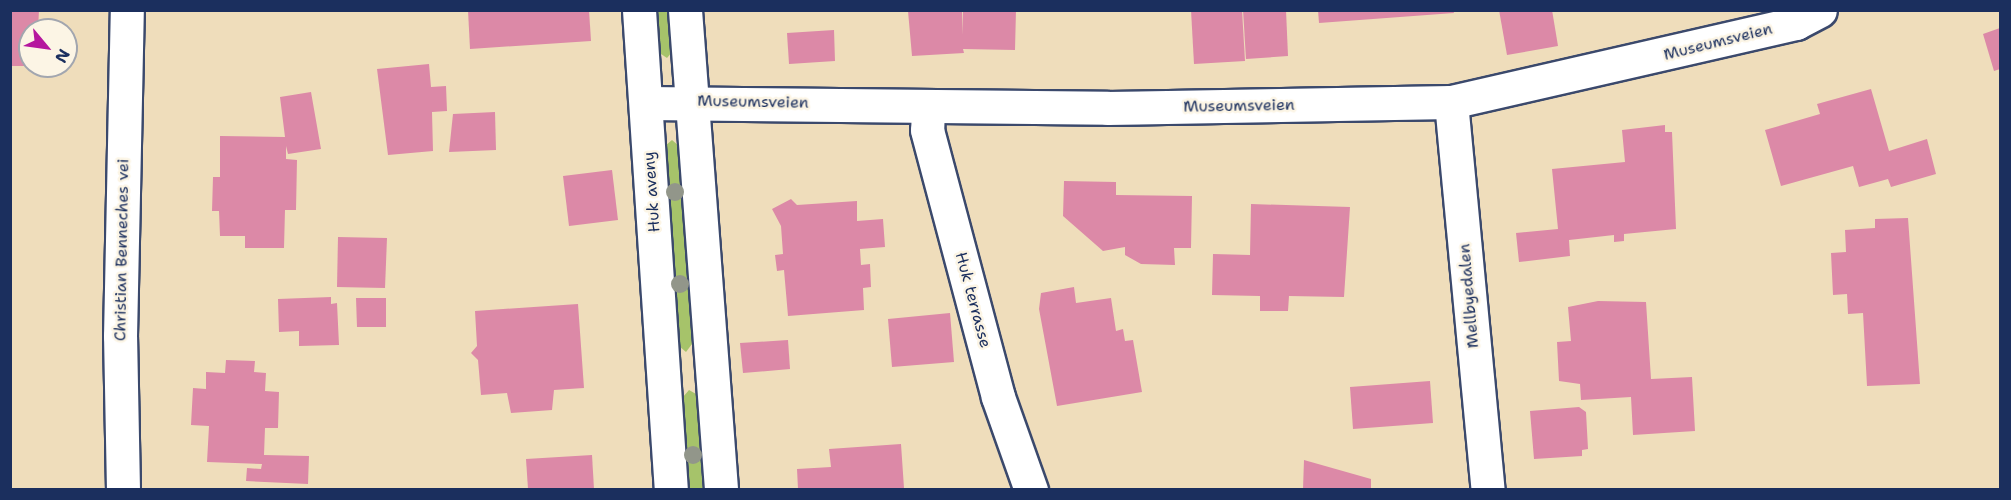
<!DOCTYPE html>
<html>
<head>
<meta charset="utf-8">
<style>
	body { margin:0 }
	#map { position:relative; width:2011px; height:500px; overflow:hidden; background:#efddbb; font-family:"Shantell Sans",sans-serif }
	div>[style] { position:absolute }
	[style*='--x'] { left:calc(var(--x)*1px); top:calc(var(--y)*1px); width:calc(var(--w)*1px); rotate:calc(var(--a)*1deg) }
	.green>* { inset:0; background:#a6c36a }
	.building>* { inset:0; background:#dc89a7 }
	.roads { filter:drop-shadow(2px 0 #3b496c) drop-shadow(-2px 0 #3b496c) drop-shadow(0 2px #3b496c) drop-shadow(0 -2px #3b496c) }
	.minor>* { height:33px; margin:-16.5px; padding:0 16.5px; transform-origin:16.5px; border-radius:16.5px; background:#fff }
	.trees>* { width:18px; height:18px; margin:-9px; border-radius:50%; background:#92968a }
	span { translate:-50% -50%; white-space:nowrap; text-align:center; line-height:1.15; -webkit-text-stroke:5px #fcf5e5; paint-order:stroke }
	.street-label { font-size:16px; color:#1b2f5e }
	.frame { position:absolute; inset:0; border:12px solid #1b2f5e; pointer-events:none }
	.north { position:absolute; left:18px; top:18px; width:60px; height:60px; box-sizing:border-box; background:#fcf5e5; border:2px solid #a2a6af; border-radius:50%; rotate:119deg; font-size:16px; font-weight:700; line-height:24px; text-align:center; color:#1b2f5e }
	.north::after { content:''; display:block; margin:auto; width:21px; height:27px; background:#b5179e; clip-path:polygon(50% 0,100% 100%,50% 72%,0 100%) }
</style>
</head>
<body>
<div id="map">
	<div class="green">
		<i style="clip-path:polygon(655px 11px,668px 11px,672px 52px,667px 58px,658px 52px)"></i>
		<i style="clip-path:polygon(672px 140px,679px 146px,685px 231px,692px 344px,686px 352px,679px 346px,665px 146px)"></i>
		<i style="clip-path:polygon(689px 390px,696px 394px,703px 489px,689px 489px,683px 397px)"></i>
	</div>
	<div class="building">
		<i style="clip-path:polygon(10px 10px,39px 10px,38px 30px,30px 30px,30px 66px,11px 66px)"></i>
		<i style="clip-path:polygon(468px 10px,589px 10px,591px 41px,470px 49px)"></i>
		<i style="clip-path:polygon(962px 10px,963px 35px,963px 10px,1016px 10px,1015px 50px,963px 49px,964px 53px,912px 56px,908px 11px)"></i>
		<i style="clip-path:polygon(1191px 10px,1242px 10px,1245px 61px,1194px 64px)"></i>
		<i style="clip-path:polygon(1243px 10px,1286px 10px,1288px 56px,1246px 59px)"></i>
		<i style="clip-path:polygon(1318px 10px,1453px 10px,1454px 13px,1319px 23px)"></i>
		<i style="clip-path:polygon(1499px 10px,1552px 10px,1558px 46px,1507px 55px)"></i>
		<i style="clip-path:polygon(2000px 28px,2000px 69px,1994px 71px,1983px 34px)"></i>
		<i style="clip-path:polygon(834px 30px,835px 61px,789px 64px,787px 33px)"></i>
		<i style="clip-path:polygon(429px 64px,431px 87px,446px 86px,447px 111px,432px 112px,433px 151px,388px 155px,377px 69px)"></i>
		<i style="clip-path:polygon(1871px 89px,1889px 151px,1927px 139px,1936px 174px,1891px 187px,1888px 179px,1859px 187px,1853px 166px,1781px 186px,1765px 130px,1820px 114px,1817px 104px)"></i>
		<i style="clip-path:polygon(311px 92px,321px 149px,288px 154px,286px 146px,286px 159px,297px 160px,296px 210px,285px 210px,284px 248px,245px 248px,245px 236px,220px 236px,219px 211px,212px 211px,213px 177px,220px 177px,220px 136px,285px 137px,280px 97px)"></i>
		<i style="clip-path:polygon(495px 112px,496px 150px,449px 152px,453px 114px)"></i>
		<i style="clip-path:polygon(1665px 125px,1665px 132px,1672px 132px,1676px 229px,1624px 234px,1624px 241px,1614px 242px,1614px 235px,1569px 240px,1570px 256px,1519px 262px,1516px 233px,1558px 229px,1552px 169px,1625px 162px,1622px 130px)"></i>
		<i style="clip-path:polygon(612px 170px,618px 220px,569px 226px,563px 176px)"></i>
		<i style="clip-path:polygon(1064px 181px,1116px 182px,1116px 195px,1192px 196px,1191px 248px,1174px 248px,1175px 265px,1141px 264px,1125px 255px,1125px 247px,1103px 251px,1063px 216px)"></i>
		<i style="clip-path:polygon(791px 199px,797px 205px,857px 201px,857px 221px,883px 219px,885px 247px,860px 249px,861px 265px,870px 264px,871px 287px,863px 288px,864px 310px,788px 316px,784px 270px,777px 271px,775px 255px,783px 254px,781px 226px,772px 209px)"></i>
		<i style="clip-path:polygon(1251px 204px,1350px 207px,1344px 297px,1289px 296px,1288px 311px,1260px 311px,1260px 296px,1212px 295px,1213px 254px,1250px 255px)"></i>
		<i style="clip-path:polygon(1908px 218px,1920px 384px,1867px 386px,1863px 313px,1848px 314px,1847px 294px,1833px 295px,1831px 253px,1846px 252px,1845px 230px,1875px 228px,1875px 219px)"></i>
		<i style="clip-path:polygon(338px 237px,387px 238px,385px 288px,337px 287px)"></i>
		<i style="clip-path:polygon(1074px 287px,1076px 303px,1111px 298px,1116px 331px,1123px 329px,1125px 341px,1133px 340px,1142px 392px,1057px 406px,1039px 309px,1041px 293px)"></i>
		<i style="clip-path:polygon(331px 297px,331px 304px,337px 303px,339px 345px,299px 346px,299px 331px,279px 332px,278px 299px)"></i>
		<i style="clip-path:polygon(356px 298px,386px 298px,386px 327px,357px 327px)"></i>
		<i style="clip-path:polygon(1598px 301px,1646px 302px,1651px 379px,1692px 377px,1695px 431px,1633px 435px,1631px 397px,1581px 400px,1580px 384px,1559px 381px,1557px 342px,1571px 341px,1568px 307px)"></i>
		<i style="clip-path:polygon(578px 304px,584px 388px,554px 390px,552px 410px,511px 413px,507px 393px,481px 395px,478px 360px,471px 353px,477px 346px,475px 311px)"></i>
		<i style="clip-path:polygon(950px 313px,954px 362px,892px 367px,888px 319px)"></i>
		<i style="clip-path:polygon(788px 340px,790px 369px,743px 373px,740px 343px)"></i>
		<i style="clip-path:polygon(226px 360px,255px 361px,254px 372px,266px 373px,265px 391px,279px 392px,278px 428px,265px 428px,264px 455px,309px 456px,308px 484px,246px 481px,247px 468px,261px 469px,262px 464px,207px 462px,209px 426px,191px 425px,193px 388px,206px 389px,206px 372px,225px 373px)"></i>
		<i style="clip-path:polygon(1430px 381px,1433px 423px,1353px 429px,1350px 387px)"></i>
		<i style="clip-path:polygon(1579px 407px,1586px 412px,1588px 449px,1582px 450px,1582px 456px,1534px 459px,1530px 411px)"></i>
		<i style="clip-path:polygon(901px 444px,904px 488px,798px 489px,797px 469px,831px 467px,829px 449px)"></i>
		<i style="clip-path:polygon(592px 455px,594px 489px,528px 489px,526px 459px)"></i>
		<i style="clip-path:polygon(1304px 460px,1371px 479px,1371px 489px,1303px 489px)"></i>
	</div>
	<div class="roads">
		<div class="minor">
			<i style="--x:639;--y:10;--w:481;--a:86.2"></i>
			<i style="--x:685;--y:10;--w:481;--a:85.7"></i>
			<i style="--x:1451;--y:102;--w:390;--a:84.6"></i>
			<i style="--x:646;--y:103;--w:461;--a:0.6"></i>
			<i style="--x:1107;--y:108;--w:344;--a:-1"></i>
			<i style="--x:1451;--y:102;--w:354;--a:-12.9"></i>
			<i style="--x:1796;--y:23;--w:27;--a:-28"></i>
			<i style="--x:928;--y:107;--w:23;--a:92"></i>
			<i style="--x:927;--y:130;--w:276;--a:75.1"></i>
			<i style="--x:998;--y:397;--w:99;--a:70.5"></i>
			<i style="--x:123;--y:490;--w:154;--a:-91.1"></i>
			<i style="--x:120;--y:336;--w:326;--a:-88.8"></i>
		</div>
	</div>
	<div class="trees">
		<i style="left:675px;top:192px"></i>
		<i style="left:680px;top:284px"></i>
		<i style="left:693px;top:455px"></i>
	</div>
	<div class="street-label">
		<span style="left:1718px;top:42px;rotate:-14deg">Museumsveien</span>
		<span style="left:753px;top:102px;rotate:1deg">Museumsveien</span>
		<span style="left:1239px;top:106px;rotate:-1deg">Museumsveien</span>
		<span style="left:652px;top:192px;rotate:-94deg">Huk aveny</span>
		<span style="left:122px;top:250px;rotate:-89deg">Christian Benneches vei</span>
		<span style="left:1469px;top:296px;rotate:-95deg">Mellbyedalen</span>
		<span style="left:973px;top:300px;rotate:75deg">Huk terrasse</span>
	</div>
	<div class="frame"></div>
	<div class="north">N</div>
</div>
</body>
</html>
